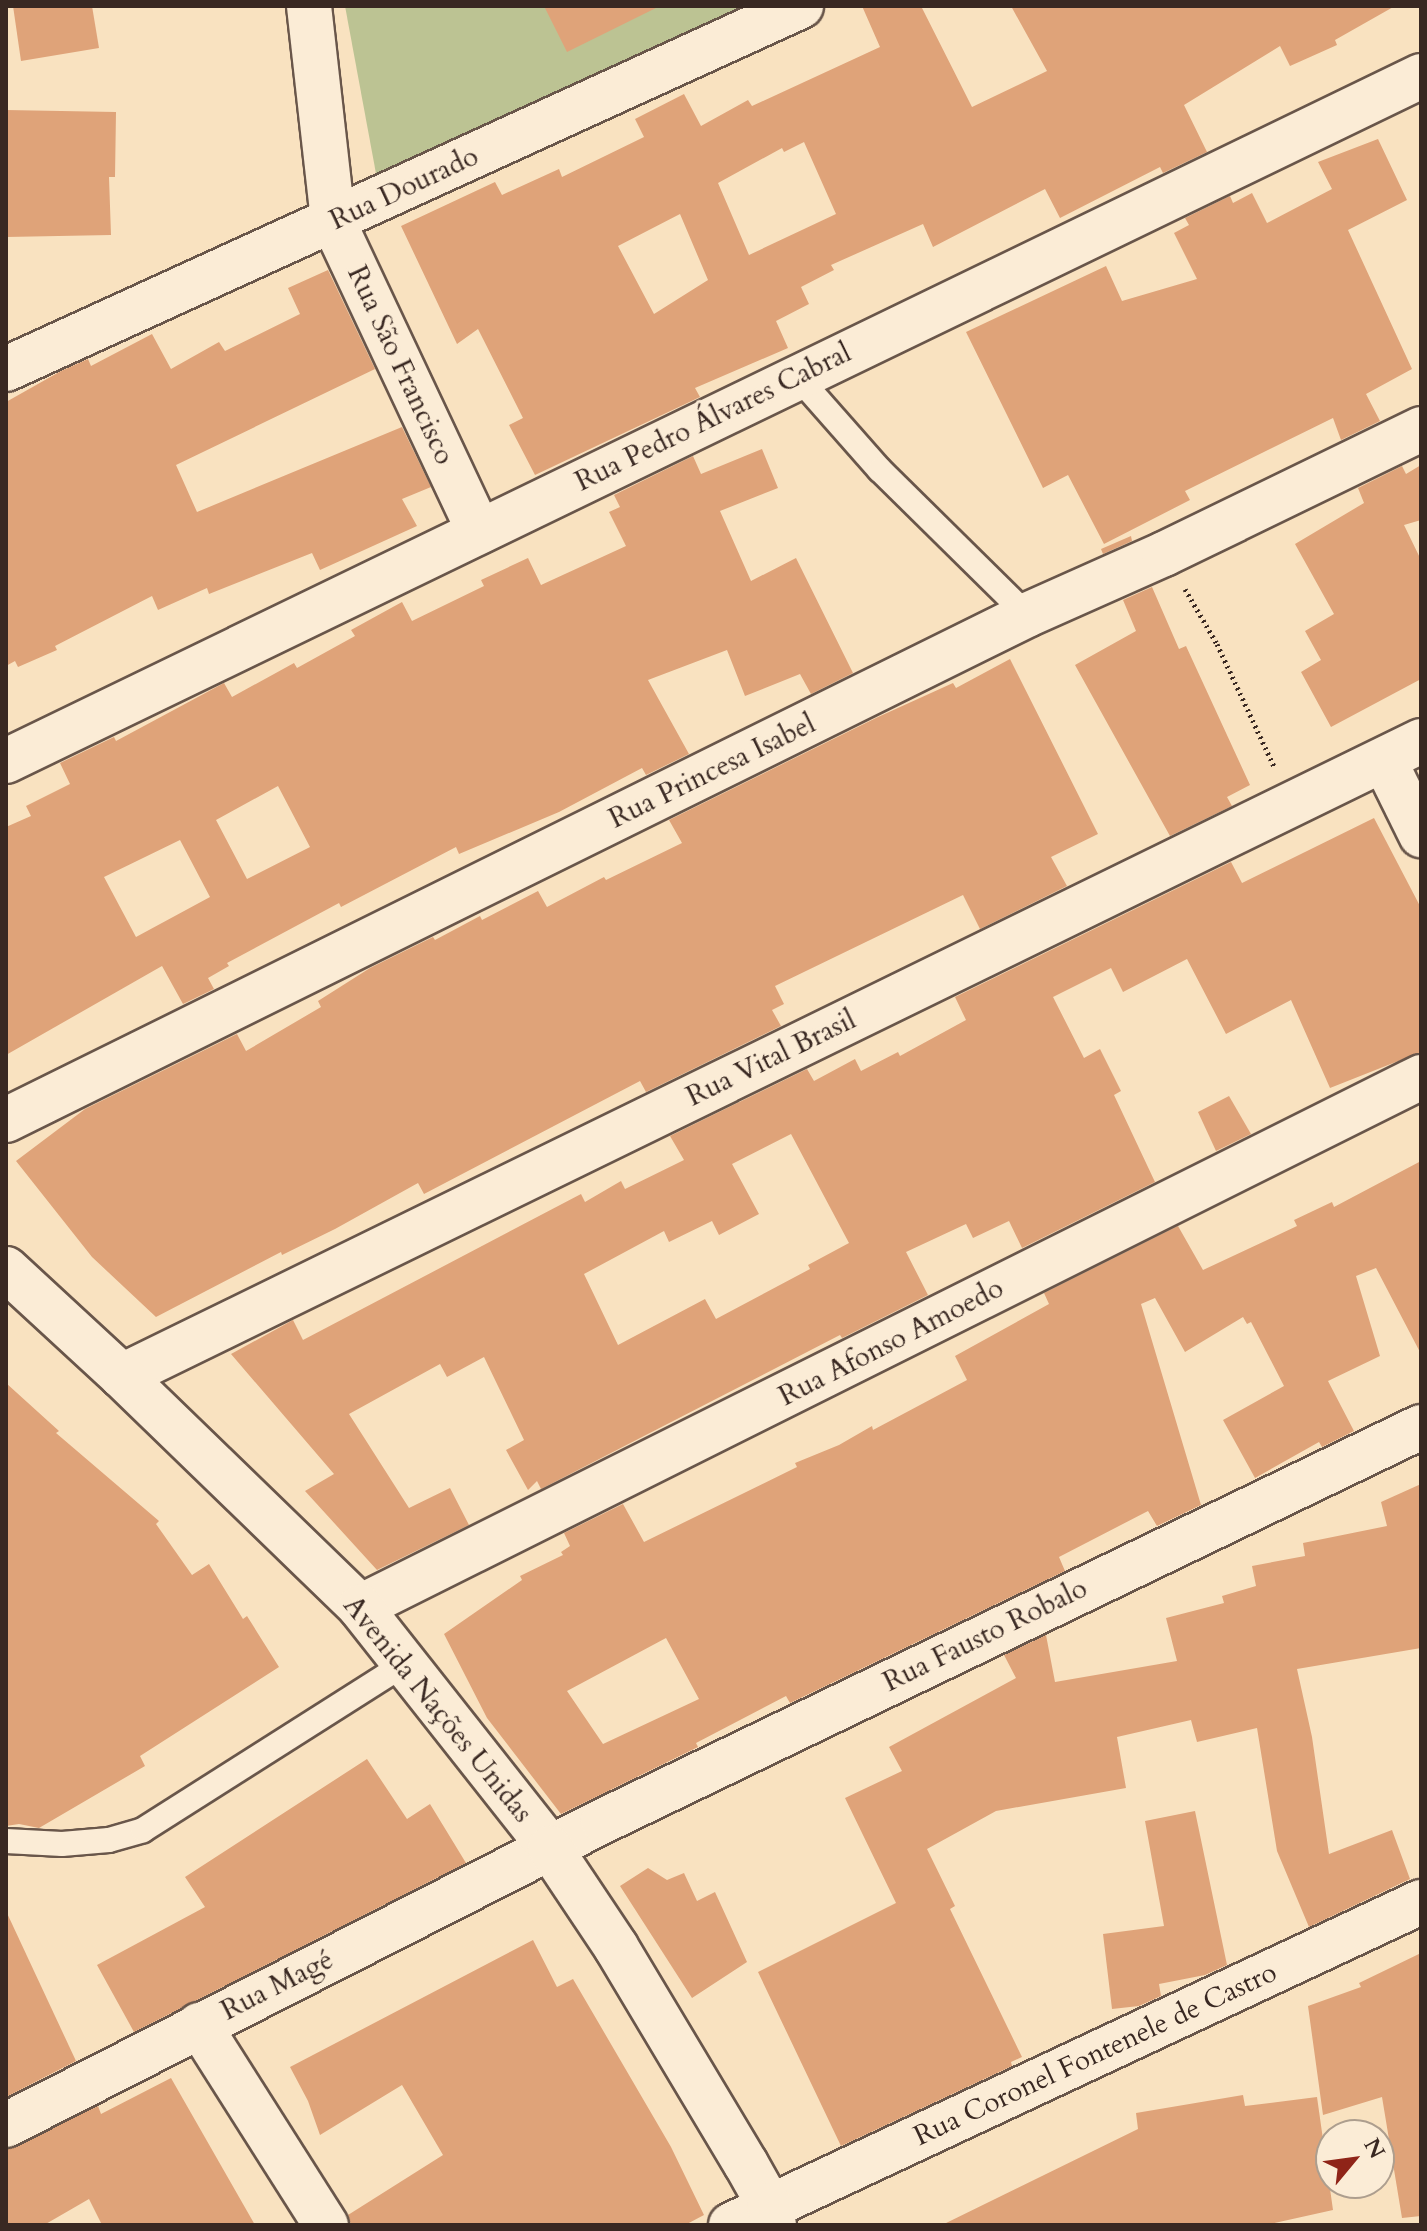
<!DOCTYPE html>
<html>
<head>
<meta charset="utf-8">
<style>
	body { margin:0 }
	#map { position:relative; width:1427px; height:2231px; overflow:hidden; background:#f9e2c0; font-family:Cardo,serif }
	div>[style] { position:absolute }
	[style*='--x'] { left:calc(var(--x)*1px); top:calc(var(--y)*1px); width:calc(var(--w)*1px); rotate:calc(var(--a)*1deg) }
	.green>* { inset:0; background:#bcc393 }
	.building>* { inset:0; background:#dfa379 }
	.path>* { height:5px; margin-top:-2.5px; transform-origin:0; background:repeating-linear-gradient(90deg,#392822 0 2px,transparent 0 6px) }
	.roads { filter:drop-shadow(2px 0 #69564a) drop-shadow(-2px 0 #69564a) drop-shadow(0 2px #69564a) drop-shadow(0 -2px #69564a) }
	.lane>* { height:24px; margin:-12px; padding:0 12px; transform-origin:12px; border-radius:12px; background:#fbecd6 }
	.street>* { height:44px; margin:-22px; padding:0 22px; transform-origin:22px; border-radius:22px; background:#fbecd6 }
	.secondary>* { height:44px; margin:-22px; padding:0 22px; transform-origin:22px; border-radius:22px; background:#fbecd6 }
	span { translate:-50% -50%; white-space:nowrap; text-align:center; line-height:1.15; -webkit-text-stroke:6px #fbecd6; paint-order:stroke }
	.street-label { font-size:28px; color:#392822 }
	.frame { position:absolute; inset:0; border:8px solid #392822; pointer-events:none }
	.north { position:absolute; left:1315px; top:2119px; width:80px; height:80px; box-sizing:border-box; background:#fbecd6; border:2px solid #ad9e8e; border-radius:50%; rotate:61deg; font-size:22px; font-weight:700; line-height:32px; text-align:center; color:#392822 }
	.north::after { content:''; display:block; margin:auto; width:28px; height:36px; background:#8f2418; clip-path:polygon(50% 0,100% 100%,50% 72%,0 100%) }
</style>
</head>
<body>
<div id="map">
	<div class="green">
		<i style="clip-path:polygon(345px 6px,743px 6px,377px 179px)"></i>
	</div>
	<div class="building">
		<i style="clip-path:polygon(13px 6px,92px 6px,99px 48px,21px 61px)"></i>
		<i style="clip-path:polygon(544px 6px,660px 6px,567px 52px)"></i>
		<i style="clip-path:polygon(evenodd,862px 6px,921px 6px,972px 107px,1047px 71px,1011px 6px,1395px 6px,1335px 40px,1337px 45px,1290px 66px,1280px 46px,1184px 105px,1207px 152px,1163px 173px,1160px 167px,1060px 218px,1045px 189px,933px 247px,923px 224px,831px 265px,834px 270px,801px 287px,809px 304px,776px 321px,788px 348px,695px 388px,700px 397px,535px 475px,509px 425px,523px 418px,478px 329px,457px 344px,401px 226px,495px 182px,502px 195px,559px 169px,562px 177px,644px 137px,635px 119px,684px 94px,701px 126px,748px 100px,752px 106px,880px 47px,862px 6px,804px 142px,836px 214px,749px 255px,718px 183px,782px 148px,784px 152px,804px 142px,862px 6px,680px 214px,708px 280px,654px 314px,618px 246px,680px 214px)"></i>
		<i style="clip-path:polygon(6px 110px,116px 112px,115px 177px,109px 177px,111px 235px,6px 237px)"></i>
		<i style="clip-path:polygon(1378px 139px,1407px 200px,1348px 230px,1412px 369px,1366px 394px,1380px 421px,1341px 440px,1333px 418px,1185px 491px,1190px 500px,1104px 544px,1068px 475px,1043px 488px,966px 332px,1106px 266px,1122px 301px,1197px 279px,1174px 233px,1189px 225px,1185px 218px,1230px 196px,1233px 203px,1252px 193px,1267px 223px,1332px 189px,1318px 162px)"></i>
		<i style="clip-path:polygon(328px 270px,375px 369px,176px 465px,197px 512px,402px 427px,431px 487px,402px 499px,417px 526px,320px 570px,312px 553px,209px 594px,207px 588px,158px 610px,152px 596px,55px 646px,57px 650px,18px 667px,15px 661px,6px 666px,6px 402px,61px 371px,88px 359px,91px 366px,152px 334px,171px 369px,219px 342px,225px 351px,300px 314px,288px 288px)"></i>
		<i style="clip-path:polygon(evenodd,762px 449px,778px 488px,720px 511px,751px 581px,796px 558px,853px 673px,811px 694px,800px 674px,745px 696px,727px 650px,648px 680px,689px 754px,646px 775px,642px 768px,559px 812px,459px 854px,456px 847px,341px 907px,339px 903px,227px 963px,229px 966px,208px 978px,214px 989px,183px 1004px,162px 966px,6px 1055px,6px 827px,31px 816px,26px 806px,70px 784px,60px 763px,114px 737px,116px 741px,224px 683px,232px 697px,294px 663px,297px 668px,355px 636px,351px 630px,402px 602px,412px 621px,484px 586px,481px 580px,528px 558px,541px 585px,626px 546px,609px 512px,620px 507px,614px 495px,693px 456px,701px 474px,762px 449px,278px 786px,310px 847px,247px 879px,216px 820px,278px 786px,762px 449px,180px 840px,210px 897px,136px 937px,104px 877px,180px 840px)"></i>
		<i style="clip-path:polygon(1421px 465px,1421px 520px,1404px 525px,1421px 560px,1421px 679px,1331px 727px,1301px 672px,1321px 660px,1305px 631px,1334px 614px,1295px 544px,1364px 503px,1358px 488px,1402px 466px,1406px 474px)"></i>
		<i style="clip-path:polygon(1131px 536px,1132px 541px,1103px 554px,1101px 549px)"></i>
		<i style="clip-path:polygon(1152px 587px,1179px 649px,1186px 646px,1250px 785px,1227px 797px,1232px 806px,1170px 836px,1075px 665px,1136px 631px,1123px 600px)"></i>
		<i style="clip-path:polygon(1010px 659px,1098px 834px,1051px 857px,1067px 886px,980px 929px,963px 895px,775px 986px,784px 1004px,772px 1010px,781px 1026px,646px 1092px,640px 1081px,424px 1194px,418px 1183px,335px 1229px,282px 1255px,281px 1252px,156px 1317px,92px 1257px,16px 1161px,85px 1109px,237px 1034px,246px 1051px,321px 1007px,318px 1001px,370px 968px,433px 937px,435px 940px,480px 916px,482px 920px,538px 891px,547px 907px,604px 877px,606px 880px,682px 843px,669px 820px,878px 717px,953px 683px,956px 688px)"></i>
		<i style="clip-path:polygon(evenodd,1374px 818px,1421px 908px,1421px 1052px,1330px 1088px,1291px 1000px,1226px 1034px,1187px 959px,1123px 992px,1111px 968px,1053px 997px,1084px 1058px,1100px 1049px,1121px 1091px,1114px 1095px,1155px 1182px,1022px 1248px,1009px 1221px,973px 1238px,966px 1224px,906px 1252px,928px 1295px,842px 1338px,840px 1335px,541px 1489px,537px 1481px,528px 1490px,506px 1450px,524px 1440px,484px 1357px,447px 1377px,440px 1364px,349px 1414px,409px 1508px,450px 1488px,469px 1525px,377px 1570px,305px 1491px,334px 1474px,231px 1354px,293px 1320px,303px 1340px,581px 1194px,585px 1202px,621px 1181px,625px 1189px,684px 1160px,670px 1136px,807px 1069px,814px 1081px,855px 1059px,861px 1071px,898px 1052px,900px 1056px,966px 1020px,955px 997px,1231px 862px,1242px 883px,1374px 818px,791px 1134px,849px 1243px,808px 1265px,810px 1269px,716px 1319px,705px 1299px,618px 1345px,584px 1274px,664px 1231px,669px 1242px,712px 1221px,719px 1235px,759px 1214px,732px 1164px,791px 1134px)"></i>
		<i style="clip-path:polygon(1229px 1096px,1251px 1134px,1216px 1151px,1198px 1112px)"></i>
		<i style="clip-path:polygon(evenodd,1421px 1161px,1421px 1354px,1376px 1268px,1356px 1276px,1380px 1356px,1328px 1381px,1354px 1431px,1322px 1447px,1319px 1442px,1255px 1478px,1223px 1420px,1284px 1386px,1251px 1322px,1247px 1324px,1243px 1317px,1185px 1352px,1155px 1298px,1141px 1304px,1201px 1505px,1157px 1526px,1148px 1511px,1059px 1557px,1065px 1571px,790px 1703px,786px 1696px,696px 1743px,698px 1747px,561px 1814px,487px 1718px,444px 1634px,522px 1580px,520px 1576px,563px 1555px,561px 1552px,570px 1546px,564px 1533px,623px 1504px,644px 1542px,797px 1467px,795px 1463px,839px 1445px,872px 1426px,873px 1430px,967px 1380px,955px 1356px,1049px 1304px,1044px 1293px,1178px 1226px,1203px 1270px,1297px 1226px,1294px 1220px,1332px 1202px,1334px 1207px,1421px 1161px,666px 1638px,699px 1699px,603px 1744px,567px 1691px,666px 1638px)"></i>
		<i style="clip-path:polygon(6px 1383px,59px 1431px,56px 1433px,159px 1521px,156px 1524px,192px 1575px,209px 1564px,243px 1619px,247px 1616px,279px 1667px,140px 1756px,145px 1766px,39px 1828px,19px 1824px,6px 1826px)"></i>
		<i style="clip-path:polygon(1421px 1484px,1421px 1648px,1297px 1669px,1312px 1737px,1329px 1854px,1392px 1830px,1410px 1879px,1309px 1927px,1277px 1851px,1257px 1728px,1197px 1742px,1191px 1720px,1117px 1737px,1126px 1788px,996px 1811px,927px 1849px,955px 1906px,950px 1909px,1022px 2057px,1011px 2062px,1012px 2066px,841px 2146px,758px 1972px,896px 1903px,845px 1798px,902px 1771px,889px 1747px,1016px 1678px,1004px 1655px,1046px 1635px,1055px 1682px,1177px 1661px,1166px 1618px,1224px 1603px,1222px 1596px,1256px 1586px,1252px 1566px,1305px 1556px,1303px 1543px,1387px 1526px,1381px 1502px)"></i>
		<i style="clip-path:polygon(367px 1759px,407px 1819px,430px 1804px,466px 1863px,134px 2032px,97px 1965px,205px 1907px,185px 1877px)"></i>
		<i style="clip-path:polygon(1195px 1811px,1227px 1965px,1205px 1975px,1159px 1984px,1161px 1996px,1139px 2006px,1112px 2009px,1103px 1934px,1164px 1926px,1145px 1821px)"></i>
		<i style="clip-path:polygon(648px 1868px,667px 1880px,684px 1873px,697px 1901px,715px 1892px,747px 1962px,692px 1998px,620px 1886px)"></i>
		<i style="clip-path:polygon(6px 1911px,76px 2061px,6px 2097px)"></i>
		<i style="clip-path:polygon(533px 1940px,557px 1987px,573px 1979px,671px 2147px,704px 2215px,685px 2225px,351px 2225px,348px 2215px,443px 2155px,402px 2085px,320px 2135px,308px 2101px,290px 2067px)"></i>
		<i style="clip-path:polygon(1421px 1953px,1421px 2216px,1402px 2218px,1382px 2097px,1323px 2115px,1308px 2006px,1361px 1987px,1359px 1983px)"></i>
		<i style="clip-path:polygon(171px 2078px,255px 2225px,102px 2225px,89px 2199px,44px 2225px,6px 2225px,6px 2150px,98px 2106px,101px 2114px)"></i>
		<i style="clip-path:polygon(1243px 2095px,1245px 2106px,1317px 2097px,1333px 2210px,1265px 2225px,942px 2225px,1138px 2129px,1136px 2113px)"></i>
	</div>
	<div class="path">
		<i style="--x:1185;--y:589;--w:64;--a:59.8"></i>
		<i style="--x:1217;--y:644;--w:135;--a:65"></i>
	</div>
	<div class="roads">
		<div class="lane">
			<i style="--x:797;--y:376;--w:125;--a:48.6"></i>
			<i style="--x:880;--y:470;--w:206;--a:44.6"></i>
			<i style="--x:6;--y:1841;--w:56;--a:3.1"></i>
			<i style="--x:62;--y:1844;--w:47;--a:-4.9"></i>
			<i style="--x:109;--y:1840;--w:35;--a:-16"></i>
			<i style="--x:143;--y:1830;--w:310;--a:-32.4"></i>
		</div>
		<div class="street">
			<i style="--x:309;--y:6;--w:216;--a:83.6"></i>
			<i style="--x:333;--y:221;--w:343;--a:64.8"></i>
			<i style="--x:6;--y:369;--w:874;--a:-24.54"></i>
			<i style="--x:1384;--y:760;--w:84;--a:63.7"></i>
			<i style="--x:6;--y:761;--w:1572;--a:-25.83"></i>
			<i style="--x:6;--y:1120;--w:1139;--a:-26.32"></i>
			<i style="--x:1027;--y:615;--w:150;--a:-24"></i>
			<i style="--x:1164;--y:554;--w:286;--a:-25.9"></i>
			<i style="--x:122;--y:1376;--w:1446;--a:-26.05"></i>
			<i style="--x:360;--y:1607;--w:1186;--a:-26.54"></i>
			<i style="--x:199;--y:2025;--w:237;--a:57.6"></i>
			<i style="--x:6;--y:2125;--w:670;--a:-26.99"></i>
			<i style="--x:603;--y:1821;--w:908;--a:-25.72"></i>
			<i style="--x:731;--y:2225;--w:762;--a:-25.09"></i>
		</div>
		<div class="secondary">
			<i style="--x:6;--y:1269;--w:158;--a:42.7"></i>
			<i style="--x:122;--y:1376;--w:332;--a:44.1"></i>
			<i style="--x:360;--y:1607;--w:307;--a:51.7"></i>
			<i style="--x:550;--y:1848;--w:119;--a:56.3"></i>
			<i style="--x:616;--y:1947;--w:253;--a:59.1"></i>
			<i style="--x:746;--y:2164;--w:47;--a:60.7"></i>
			<i style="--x:769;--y:2205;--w:21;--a:76"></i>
		</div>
	</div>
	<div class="street-label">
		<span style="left:404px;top:188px;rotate:-25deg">Rua Dourado</span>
		<span style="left:401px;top:365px;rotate:65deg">Rua São Francisco</span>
		<span style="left:713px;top:417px;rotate:-26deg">Rua Pedro Álvares Cabral</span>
		<span style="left:712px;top:771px;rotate:-26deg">Rua Princesa Isabel</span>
		<span style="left:771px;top:1058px;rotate:-26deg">Rua Vital Brasil</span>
		<span style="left:891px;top:1342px;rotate:-27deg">Rua Afonso Amoedo</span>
		<span style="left:985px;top:1635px;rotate:-26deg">Rua Fausto Robalo</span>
		<span style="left:438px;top:1709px;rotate:51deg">Avenida Nações Unidas</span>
		<span style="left:277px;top:1985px;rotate:-27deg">Rua Magé</span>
		<span style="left:1095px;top:2054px;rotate:-25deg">Rua Coronel Fontenele de Castro</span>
	</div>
	<div class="frame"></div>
	<div class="north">N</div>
</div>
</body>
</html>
